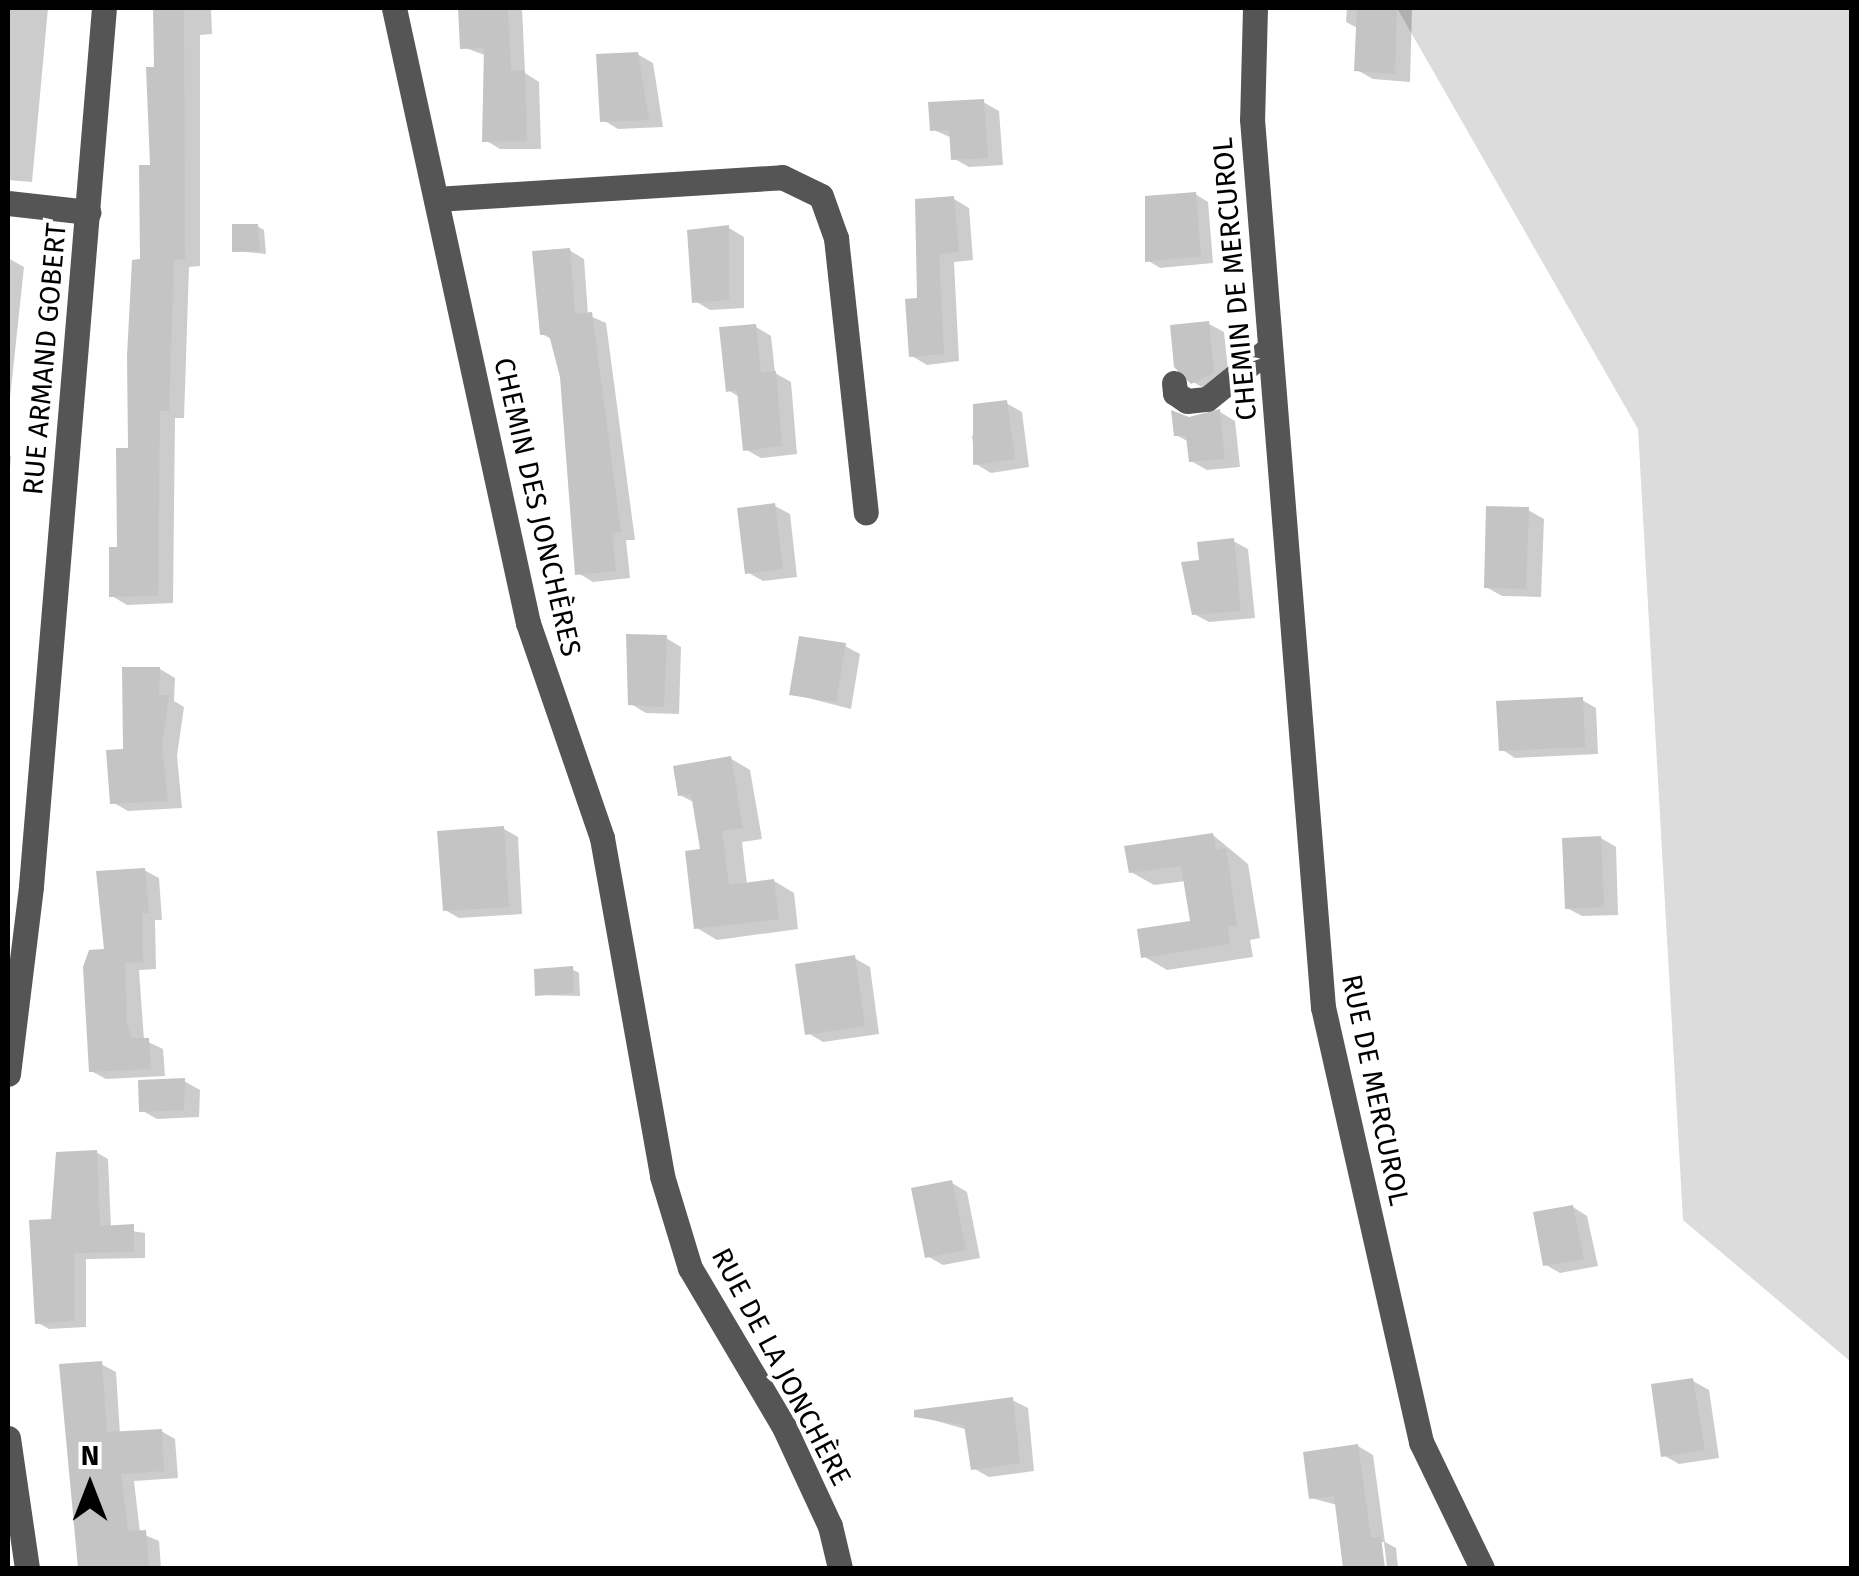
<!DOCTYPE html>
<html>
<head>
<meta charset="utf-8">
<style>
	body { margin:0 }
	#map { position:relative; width:1859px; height:1576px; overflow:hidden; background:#fff; font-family:"Fira Sans",sans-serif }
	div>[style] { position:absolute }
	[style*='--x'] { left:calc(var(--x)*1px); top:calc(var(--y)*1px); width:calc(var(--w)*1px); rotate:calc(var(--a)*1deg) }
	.green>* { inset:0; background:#dcdcdc }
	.shadow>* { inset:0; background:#0003 }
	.building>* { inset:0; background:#c4c4c4 }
	.minor>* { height:25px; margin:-12.5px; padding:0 12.5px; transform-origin:12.5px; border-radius:12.5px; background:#555 }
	span { translate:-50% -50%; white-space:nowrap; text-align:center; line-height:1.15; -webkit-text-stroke:8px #fff; paint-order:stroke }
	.street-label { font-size:28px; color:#000 }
	.frame { position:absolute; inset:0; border:10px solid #000; pointer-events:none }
	.north { position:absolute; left:40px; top:1436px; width:100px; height:100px; -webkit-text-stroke:8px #fff; paint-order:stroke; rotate:0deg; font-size:28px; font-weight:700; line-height:40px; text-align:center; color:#000 }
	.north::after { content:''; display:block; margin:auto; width:35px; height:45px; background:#000; clip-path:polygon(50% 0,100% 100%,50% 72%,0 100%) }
</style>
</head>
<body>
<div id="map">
	<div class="green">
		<i style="clip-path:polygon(1397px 8px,1851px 8px,1851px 1362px,1683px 1220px,1638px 429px)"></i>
	</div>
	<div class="shadow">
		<i style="clip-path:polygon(8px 8px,48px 8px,32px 182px,8px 180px)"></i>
		<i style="clip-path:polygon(156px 8px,211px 8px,212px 34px,200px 35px,200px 266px,189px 267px,184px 418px,175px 418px,173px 603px,127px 605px,112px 596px,131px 451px,152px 167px)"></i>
		<i style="clip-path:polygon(460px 8px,522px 8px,525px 73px,539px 82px,541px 149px,500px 149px,485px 140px,487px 56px,463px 47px)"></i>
		<i style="clip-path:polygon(1347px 8px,1412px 8px,1410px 82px,1373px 79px,1357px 70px,1359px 29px,1346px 22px)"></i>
		<i style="clip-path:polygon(637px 54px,653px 63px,663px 127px,618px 129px,603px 120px)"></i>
		<i style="clip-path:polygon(983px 102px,999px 111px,1003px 165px,969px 167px,953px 158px,952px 138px,932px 129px)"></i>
		<i style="clip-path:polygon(1195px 194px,1208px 202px,1213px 263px,1160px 268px,1147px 260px)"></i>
		<i style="clip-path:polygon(954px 199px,969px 208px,973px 260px,954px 262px,959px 361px,927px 365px,912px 356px,920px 301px)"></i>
		<i style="clip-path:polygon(257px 226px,264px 230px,266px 254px,235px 251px)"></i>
		<i style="clip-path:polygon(729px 228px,744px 237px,744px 308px,710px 310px,695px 301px)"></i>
		<i style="clip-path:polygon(569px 250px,584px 259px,588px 315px,606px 323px,635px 540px,626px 540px,630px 578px,593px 582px,578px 573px,563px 376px,553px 340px,542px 334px)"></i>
		<i style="clip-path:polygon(8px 258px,24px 267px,8px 417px)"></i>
		<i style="clip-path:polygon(1209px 324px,1224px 332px,1229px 381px,1209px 391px,1193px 382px)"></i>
		<i style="clip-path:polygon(756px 327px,771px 336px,775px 373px,791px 382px,797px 454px,761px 458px,745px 449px,741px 398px,728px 390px)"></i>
		<i style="clip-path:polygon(1006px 403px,1022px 412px,1029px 467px,991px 473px,976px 464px,972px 436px)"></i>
		<i style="clip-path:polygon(1220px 412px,1235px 421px,1240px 467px,1207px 470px,1191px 461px,1189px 442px,1176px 435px,1188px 420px)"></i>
		<i style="clip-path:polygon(8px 454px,11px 456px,8px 494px)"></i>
		<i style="clip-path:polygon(775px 506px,790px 514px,797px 577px,763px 581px,747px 572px)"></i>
		<i style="clip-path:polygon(1528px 510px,1544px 519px,1541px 597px,1502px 596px,1486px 587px)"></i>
		<i style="clip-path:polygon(1233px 541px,1248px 549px,1255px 618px,1209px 622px,1194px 614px)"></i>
		<i style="clip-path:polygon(666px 638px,681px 647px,679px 714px,646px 713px,631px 704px)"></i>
		<i style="clip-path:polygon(845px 646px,860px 654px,851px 709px,792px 694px)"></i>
		<i style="clip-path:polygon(160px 669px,175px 678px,174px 701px,184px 707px,177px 756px,182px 808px,128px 811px,112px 802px)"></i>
		<i style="clip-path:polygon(1582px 700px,1596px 708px,1598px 754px,1515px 758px,1501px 749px)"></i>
		<i style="clip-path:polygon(730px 758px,750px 770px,762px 839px,742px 842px,747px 885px,774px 881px,794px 893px,798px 929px,717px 940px,697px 928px,703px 852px,695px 803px,680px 795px)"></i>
		<i style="clip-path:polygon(504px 829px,518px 837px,522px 914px,459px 918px,445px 910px)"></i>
		<i style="clip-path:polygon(1213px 835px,1248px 864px,1260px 938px,1250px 940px,1253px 957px,1167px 970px,1143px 956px,1193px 924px,1186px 881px,1154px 885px,1131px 872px)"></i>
		<i style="clip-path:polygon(1601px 838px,1616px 847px,1618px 915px,1582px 916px,1567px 908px)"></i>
		<i style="clip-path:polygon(144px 870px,159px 878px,162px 920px,155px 920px,156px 969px,139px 970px,144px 1040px,163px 1049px,165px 1076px,106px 1079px,91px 1071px,106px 952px)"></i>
		<i style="clip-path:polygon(854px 958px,870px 967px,879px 1034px,823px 1042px,808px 1033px)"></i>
		<i style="clip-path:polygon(572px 969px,579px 973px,580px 996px,537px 995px)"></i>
		<i style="clip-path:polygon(184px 1081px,200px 1090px,199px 1117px,157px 1119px,141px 1110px)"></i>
		<i style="clip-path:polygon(96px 1152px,108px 1159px,111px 1228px,145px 1233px,145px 1258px,86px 1259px,86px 1327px,49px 1329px,38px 1323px,54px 1222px)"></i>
		<i style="clip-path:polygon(952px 1183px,967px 1192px,980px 1258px,943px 1265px,927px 1256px)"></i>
		<i style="clip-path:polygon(1573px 1207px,1587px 1216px,1598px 1266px,1560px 1273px,1546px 1265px)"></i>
		<i style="clip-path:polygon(101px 1364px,116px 1372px,120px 1434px,161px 1431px,175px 1439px,178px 1478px,134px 1481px,140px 1533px,159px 1541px,161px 1568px,81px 1568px,62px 1366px)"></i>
		<i style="clip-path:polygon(1693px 1381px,1709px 1390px,1719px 1458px,1679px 1464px,1663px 1455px)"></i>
		<i style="clip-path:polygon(1012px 1400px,1028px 1408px,1034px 1471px,989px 1477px,973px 1468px,968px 1430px,916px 1415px)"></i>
		<i style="clip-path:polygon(1358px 1446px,1373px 1455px,1385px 1542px,1396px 1548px,1398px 1568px,1387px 1568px,1384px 1542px,1379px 1542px,1382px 1568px,1346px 1568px,1337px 1505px,1311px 1498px)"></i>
	</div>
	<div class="building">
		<i style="clip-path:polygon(153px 8px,184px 8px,185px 259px,174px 260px,169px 411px,160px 411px,158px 596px,109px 597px,109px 547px,117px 547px,116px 448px,128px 448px,127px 356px,132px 260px,140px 259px,139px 165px,150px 165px,146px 67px,154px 67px)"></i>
		<i style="clip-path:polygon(458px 8px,508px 8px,511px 71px,525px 70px,527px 141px,482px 142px,484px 48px,460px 49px)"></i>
		<i style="clip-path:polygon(1357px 8px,1397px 8px,1395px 74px,1354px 71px)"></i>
		<i style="clip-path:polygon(638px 52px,649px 120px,600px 122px,596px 54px)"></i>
		<i style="clip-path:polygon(984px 99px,988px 158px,951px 160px,949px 130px,930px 131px,928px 102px)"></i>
		<i style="clip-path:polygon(1196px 192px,1201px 256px,1145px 262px,1145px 196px)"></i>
		<i style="clip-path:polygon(954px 196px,959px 252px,939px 254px,944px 354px,909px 357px,905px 299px,917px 298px,915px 199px)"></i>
		<i style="clip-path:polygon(232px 224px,258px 224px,260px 251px,232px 252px)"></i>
		<i style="clip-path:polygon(729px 225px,729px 300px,692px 303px,687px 230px)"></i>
		<i style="clip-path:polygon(570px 248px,575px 314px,592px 312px,621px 532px,612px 533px,616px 571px,575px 575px,560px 377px,549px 335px,540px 335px,532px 251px)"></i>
		<i style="clip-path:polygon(1209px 321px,1214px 373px,1191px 384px,1174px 367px,1170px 325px)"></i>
		<i style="clip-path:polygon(756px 324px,761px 372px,776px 371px,782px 446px,743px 451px,737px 390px,726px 392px,719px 327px)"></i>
		<i style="clip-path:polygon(1007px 400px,1015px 459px,973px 465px,973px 404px)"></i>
		<i style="clip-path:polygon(1220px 409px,1225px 459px,1189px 462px,1186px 436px,1174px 436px,1171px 410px,1189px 417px)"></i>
		<i style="clip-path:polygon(775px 503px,783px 569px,745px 574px,737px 508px)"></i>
		<i style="clip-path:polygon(1486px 506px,1529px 507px,1526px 589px,1484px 588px)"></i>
		<i style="clip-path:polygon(1234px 538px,1241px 611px,1192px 615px,1181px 562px,1199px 560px,1197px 542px)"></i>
		<i style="clip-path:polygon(626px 634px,667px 635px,664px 707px,628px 705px)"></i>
		<i style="clip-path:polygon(799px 636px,846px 643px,836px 702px,789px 695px)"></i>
		<i style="clip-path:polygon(122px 667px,160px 667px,159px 695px,169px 695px,162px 746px,168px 801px,110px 804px,106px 750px,123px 749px)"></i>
		<i style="clip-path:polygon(1583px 697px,1585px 747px,1499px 751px,1496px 701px)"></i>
		<i style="clip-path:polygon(731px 756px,743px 828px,722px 831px,729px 885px,774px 879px,779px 919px,694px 929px,685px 851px,700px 849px,691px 794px,678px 796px,673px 766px)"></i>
		<i style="clip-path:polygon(504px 826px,509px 907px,443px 911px,437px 831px)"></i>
		<i style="clip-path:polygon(1213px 833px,1216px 850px,1226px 848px,1233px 897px,1237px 926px,1228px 927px,1230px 944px,1141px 958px,1137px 929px,1190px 921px,1181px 866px,1129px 873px,1124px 846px)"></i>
		<i style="clip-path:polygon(1601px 836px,1604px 907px,1565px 909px,1562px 838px)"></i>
		<i style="clip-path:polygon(145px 868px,149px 913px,142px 913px,143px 962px,125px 963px,127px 1023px,131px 1038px,149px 1038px,151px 1069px,89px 1072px,83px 967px,89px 950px,104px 949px,96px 871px)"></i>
		<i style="clip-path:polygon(855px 955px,865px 1026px,805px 1035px,795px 964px)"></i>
		<i style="clip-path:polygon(573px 966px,574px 993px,535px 996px,534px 969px)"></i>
		<i style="clip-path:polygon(185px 1078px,184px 1110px,139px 1112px,138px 1080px)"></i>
		<i style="clip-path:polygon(97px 1150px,100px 1226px,134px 1224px,134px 1252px,75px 1253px,75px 1321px,35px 1324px,29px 1220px,51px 1219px,56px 1152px)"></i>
		<i style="clip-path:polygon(952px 1180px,966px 1250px,925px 1258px,911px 1188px)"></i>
		<i style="clip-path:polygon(1573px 1205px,1584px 1259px,1543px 1266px,1533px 1212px)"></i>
		<i style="clip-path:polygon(102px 1361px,107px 1432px,162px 1429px,164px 1471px,121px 1474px,128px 1531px,146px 1530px,149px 1568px,78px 1568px,59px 1364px)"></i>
		<i style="clip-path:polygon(1693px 1378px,1705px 1450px,1661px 1457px,1651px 1384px)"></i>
		<i style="clip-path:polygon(1013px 1397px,1020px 1463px,971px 1470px,964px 1425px,914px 1417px,914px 1410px)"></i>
		<i style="clip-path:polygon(1358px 1444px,1371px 1538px,1381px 1537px,1385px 1568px,1343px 1568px,1334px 1496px,1309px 1499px,1303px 1452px)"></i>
	</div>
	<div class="minor">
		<i style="--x:394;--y:8;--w:629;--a:77.71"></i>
		<i style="--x:528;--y:623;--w:227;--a:71"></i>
		<i style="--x:602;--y:838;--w:343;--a:79.9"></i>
		<i style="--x:662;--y:1176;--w:96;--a:73.1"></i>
		<i style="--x:690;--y:1268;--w:185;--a:59.4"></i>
		<i style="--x:784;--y:1427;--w:109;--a:65.1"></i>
		<i style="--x:830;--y:1526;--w:43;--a:76.6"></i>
		<i style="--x:1255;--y:8;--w:111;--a:91.5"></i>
		<i style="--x:1252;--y:119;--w:891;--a:85.43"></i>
		<i style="--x:1323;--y:1007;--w:446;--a:77.3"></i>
		<i style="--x:1421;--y:1442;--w:140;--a:64.2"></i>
		<i style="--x:436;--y:199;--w:347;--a:-3.6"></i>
		<i style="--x:782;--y:177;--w:43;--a:26"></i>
		<i style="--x:821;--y:196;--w:45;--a:70.3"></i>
		<i style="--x:836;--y:238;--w:276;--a:83.8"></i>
		<i style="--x:8;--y:203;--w:81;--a:6.4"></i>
		<i style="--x:1174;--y:383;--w:10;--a:84"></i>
		<i style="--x:1175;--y:393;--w:14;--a:34"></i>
		<i style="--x:1187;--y:401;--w:20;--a:-6"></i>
		<i style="--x:1207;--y:399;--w:81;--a:-39"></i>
		<i style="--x:8;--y:1074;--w:189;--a:-83"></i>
		<i style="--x:31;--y:886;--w:881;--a:-85.25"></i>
		<i style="--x:8;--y:1438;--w:131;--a:81.7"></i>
	</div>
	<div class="street-label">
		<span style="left:1235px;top:279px;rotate:-95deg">CHEMIN DE MERCUROL</span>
		<span style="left:45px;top:359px;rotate:-85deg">RUE ARMAND GOBERT</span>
		<span style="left:537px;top:507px;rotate:77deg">CHEMIN DES JONCHÈRES</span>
		<span style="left:1375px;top:1090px;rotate:78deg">RUE DE MERCUROL</span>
		<span style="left:781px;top:1367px;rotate:62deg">RUE DE LA JONCHÈRE</span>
	</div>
	<div class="frame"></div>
	<div class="north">N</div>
</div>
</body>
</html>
